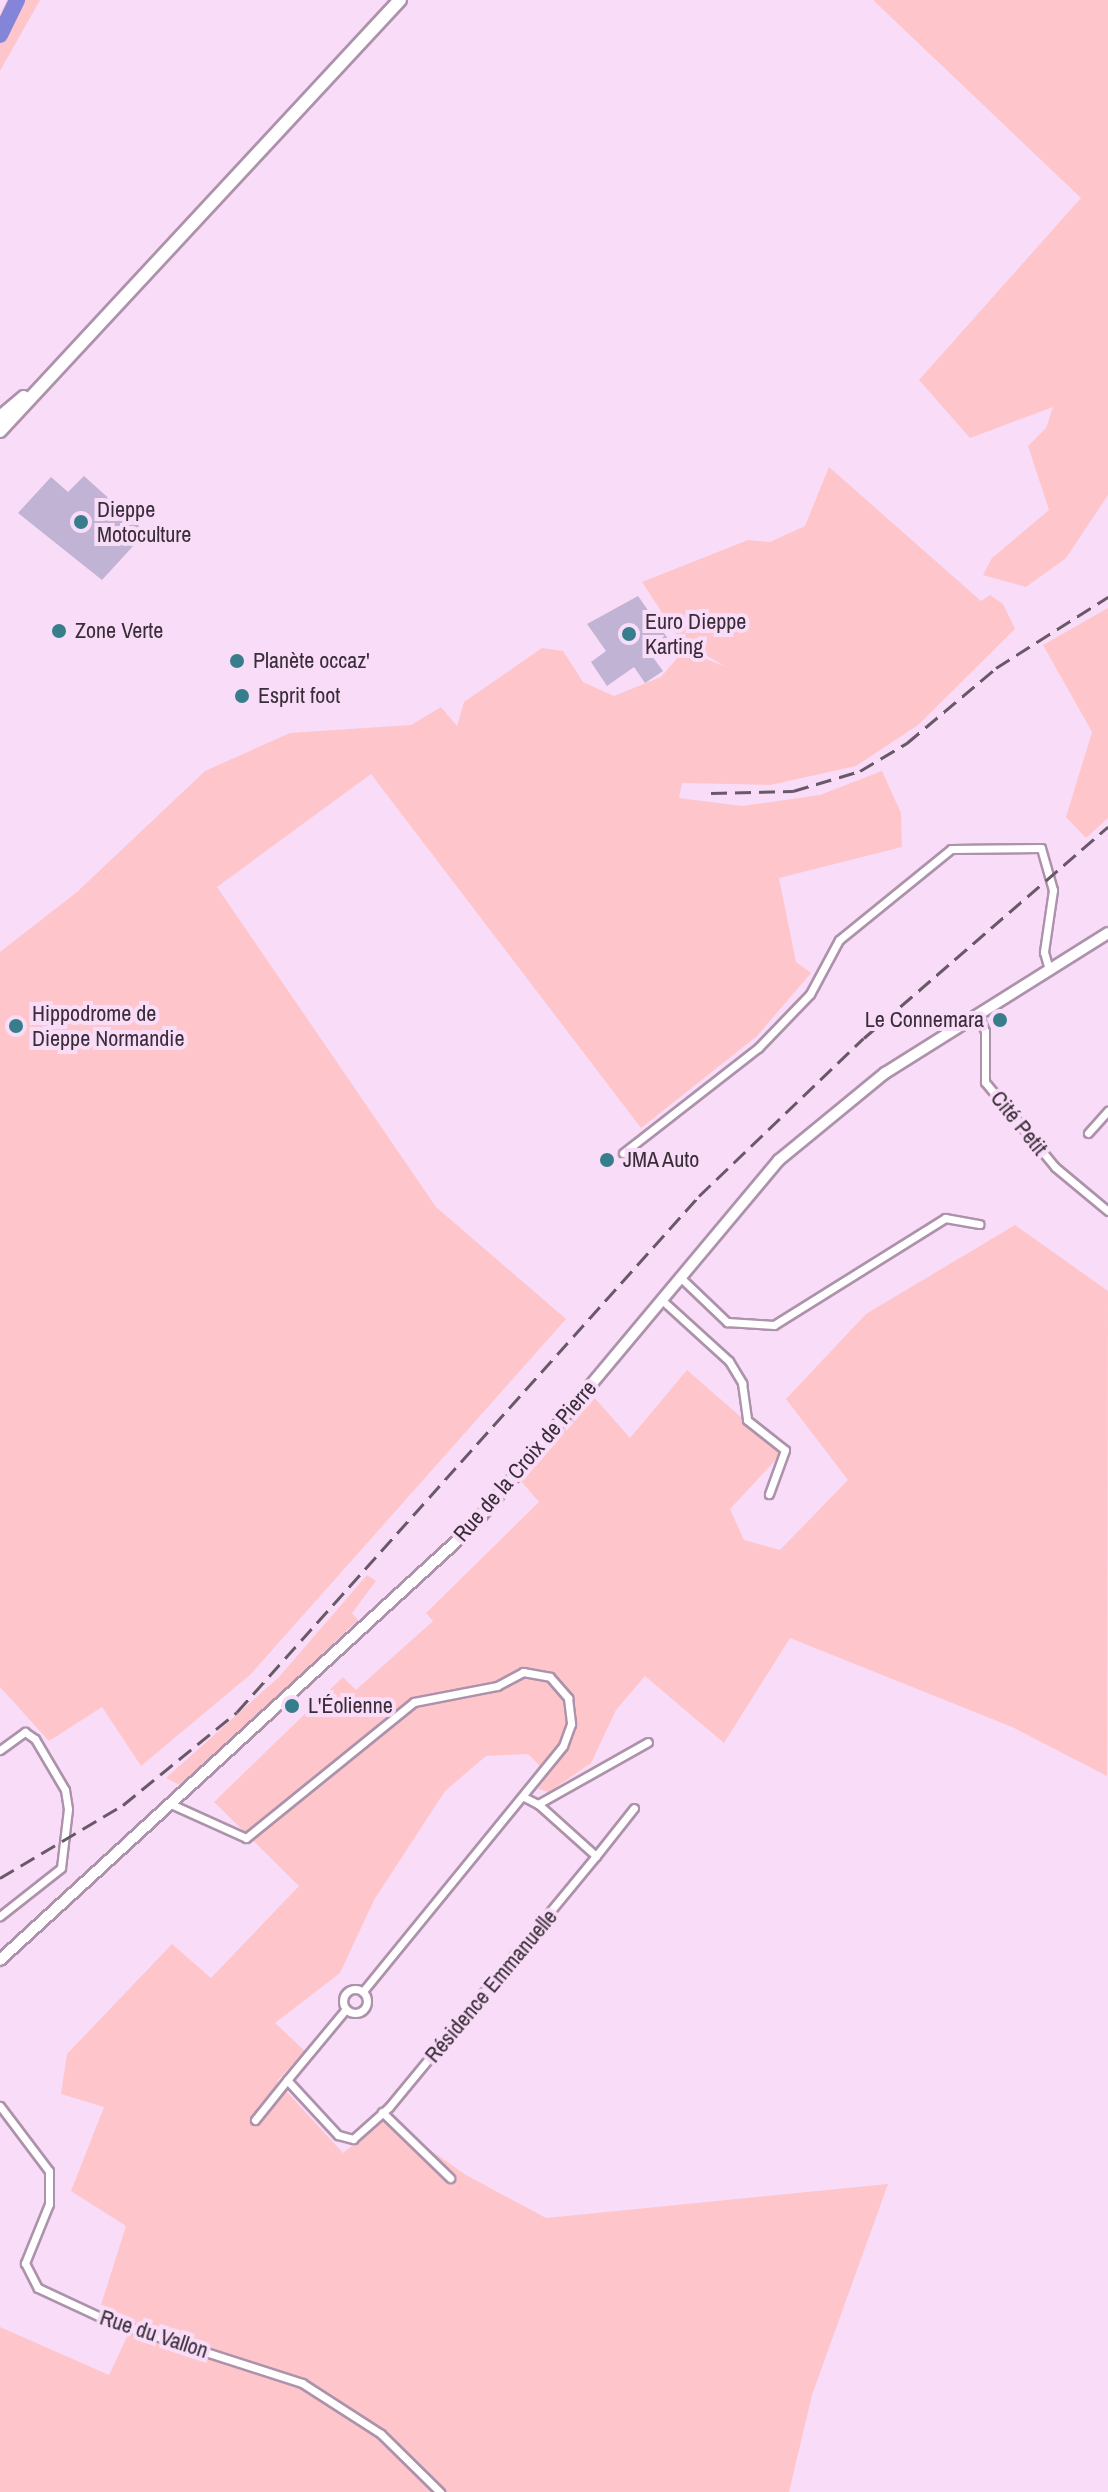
<!DOCTYPE html>
<html>
<head>
<meta charset="utf-8">
<style>
	body { margin:0 }
	#map { position:relative; width:1108px; height:2492px; overflow:hidden; background:#f9dcf8; font-family:"Archivo Narrow",sans-serif }
	div>[style] { position:absolute }
	[style*='--x'] { left:calc(var(--x)*1px); top:calc(var(--y)*1px); width:calc(var(--w)*1px); rotate:calc(var(--a)*1deg) }
	.green>* { inset:0; background:#fec6cb }
	.river>* { height:16px; margin:-8px; padding:0 8px; transform-origin:8px; border-radius:8px; background:#8484d8 }
	.building>* { inset:0; background:#c1b3d4 }
	.roads { filter:drop-shadow(2px 0 #ad92ab) drop-shadow(-2px 0 #ad92ab) drop-shadow(0 2px #ad92ab) drop-shadow(0 -2px #ad92ab) }
	.minor>* { height:7px; margin:-3.5px; padding:0 3.5px; transform-origin:3.5px; border-radius:3.5px; background:#fff }
	.minor>.ring { margin:-3.5px; padding:0; box-sizing:content-box; background:none; border:7px solid #fff; border-radius:50% }
	.secondary>* { height:10px; margin:-5px; padding:0 5px; transform-origin:5px; border-radius:5px; background:#fff }
	.primary>* { height:12px; margin:-6px; padding:0 6px; transform-origin:6px; border-radius:6px; background:#fff }
	.rail>* { height:3px; margin-top:-1.5px; transform-origin:0; background:repeating-linear-gradient(90deg,#695968 0 16px,transparent 0 24px) }
	.dots>* { width:22px; height:22px; translate:-50% -50%; box-sizing:border-box; border:4px solid #f9dcf8; border-radius:50% }
	span { translate:-50% -50%; white-space:nowrap; text-align:center; line-height:1.15; -webkit-text-stroke:8px #f9dcf8; paint-order:stroke }
	.poi-label { font-size:22px; color:#382d38 }
	.left { translate:0 -50%; text-align:left }
	.right { translate:-100% -50%; text-align:right }
	.street-label { font-size:22px; color:#382d38 }
</style>
</head>
<body>
<div id="map">
	<div class="green">
		<i style="clip-path:polygon(7px 0,40px 0,0 71px,0 15px)"></i>
		<i style="clip-path:polygon(873px 0,1108px 0,1108px 495px,1066px 558px,1026px 587px,983px 575px,992px 558px,1049px 510px,1028px 446px,1046px 428px,1053px 407px,970px 438px,919px 380px,1081px 198px)"></i>
		<i style="clip-path:polygon(829px 467px,981px 601px,990px 595px,1003px 604px,1015px 629px,918px 725px,856px 766px,770px 785px,682px 783px,679px 798px,742px 806px,820px 795px,882px 771px,901px 813px,902px 847px,779px 878px,796px 962px,811px 973px,757px 1036px,641px 1128px,371px 774px,217px 887px,436px 1207px,566px 1319px,251px 1674px,141px 1766px,102px 1707px,49px 1741px,0 1687px,0 952px,77px 892px,205px 771px,290px 733px,411px 725px,441px 707px,457px 726px,464px 702px,542px 648px,563px 651px,583px 682px,614px 696px,661px 677px,684px 650px,726px 667px,680px 640px,642px 582px,748px 540px,770px 542px,805px 526px)"></i>
		<i style="clip-path:polygon(1108px 608px,1108px 818px,1086px 838px,1066px 817px,1092px 732px,1043px 645px)"></i>
		<i style="clip-path:polygon(1015px 1225px,1108px 1291px,1107px 1776px,1012px 1727px,790px 1638px,724px 1743px,645px 1676px,616px 1710px,591px 1763px,549px 1792px,538px 1789px,548px 1774px,528px 1754px,486px 1756px,445px 1791px,374px 1900px,340px 1973px,275px 2023px,305px 2051px,277px 2081px,343px 2153px,386px 2119px,466px 2175px,546px 2218px,888px 2184px,812px 2395px,789px 2492px,0 2492px,0 2327px,109px 2375px,135px 2320px,101px 2305px,126px 2226px,71px 2191px,104px 2107px,61px 2094px,67px 2054px,172px 1944px,211px 1978px,299px 1886px,214px 1802px,343px 1677px,356px 1690px,433px 1621px,426px 1613px,539px 1502px,521px 1481px,593px 1396px,630px 1438px,687px 1370px,782px 1453px,730px 1509px,744px 1540px,780px 1550px,848px 1480px,786px 1399px,866px 1314px)"></i>
		<i style="clip-path:polygon(367px 1575px,376px 1581px,352px 1613px,358px 1620px,182px 1786px,166px 1778px,279px 1677px)"></i>
	</div>
	<div class="river">
		<i style="--x:0;--y:35;--w:39;--a:-64"></i>
	</div>
	<div class="building">
		<i style="clip-path:polygon(84px 476px,146px 532px,102px 580px,18px 513px,51px 477px,68px 492px)"></i>
		<i style="clip-path:polygon(638px 596px,671px 643px,652px 656px,663px 671px,645px 683px,634px 667px,607px 686px,591px 662px,606px 651px,587px 624px)"></i>
	</div>
	<div class="roads">
		<div class="minor">
			<i style="--x:978;--y:1014;--w:18;--a:68"></i>
			<i style="--x:985;--y:1031;--w:51;--a:90"></i>
			<i style="--x:985;--y:1082;--w:110;--a:50.5"></i>
			<i style="--x:1055;--y:1167;--w:69;--a:39.7"></i>
			<i style="--x:1088;--y:1133;--w:30;--a:-48"></i>
			<i style="--x:623;--y:1153;--w:171;--a:-37.9"></i>
			<i style="--x:758;--y:1048;--w:75;--a:-46.1"></i>
			<i style="--x:810;--y:994;--w:61;--a:-61.8"></i>
			<i style="--x:839;--y:940;--w:144;--a:-39.1"></i>
			<i style="--x:951;--y:849;--w:90;--a:-0.6"></i>
			<i style="--x:1041;--y:848;--w:44;--a:74.1"></i>
			<i style="--x:1053;--y:890;--w:63;--a:98.3"></i>
			<i style="--x:1044;--y:952;--w:18;--a:74"></i>
			<i style="--x:681;--y:1278;--w:64;--a:43.7"></i>
			<i style="--x:727;--y:1322;--w:47;--a:3.7"></i>
			<i style="--x:774;--y:1325;--w:202;--a:-32"></i>
			<i style="--x:945;--y:1218;--w:35;--a:10"></i>
			<i style="--x:663;--y:1301;--w:89;--a:42.3"></i>
			<i style="--x:729;--y:1361;--w:26;--a:59"></i>
			<i style="--x:742;--y:1383;--w:37;--a:82"></i>
			<i style="--x:747;--y:1420;--w:48;--a:38.3"></i>
			<i style="--x:785;--y:1450;--w:47;--a:110"></i>
			<i style="--x:0;--y:1750;--w:31;--a:-36"></i>
			<i style="--x:25;--y:1732;--w:12;--a:35"></i>
			<i style="--x:35;--y:1739;--w:59;--a:59.5"></i>
			<i style="--x:65;--y:1790;--w:19;--a:81"></i>
			<i style="--x:68;--y:1809;--w:59;--a:96.8"></i>
			<i style="--x:61;--y:1868;--w:78;--a:141.8"></i>
			<i style="--x:524;--y:1797;--w:16;--a:27"></i>
			<i style="--x:538;--y:1804;--w:126;--a:-29.4"></i>
			<i style="--x:173;--y:1805;--w:80;--a:24.3"></i>
			<i style="--x:246;--y:1838;--w:216;--a:-39"></i>
			<i style="--x:414;--y:1702;--w:85;--a:-10.9"></i>
			<i style="--x:497;--y:1686;--w:30;--a:-28"></i>
			<i style="--x:523;--y:1672;--w:27;--a:10"></i>
			<i style="--x:550;--y:1677;--w:28;--a:49"></i>
			<i style="--x:568;--y:1698;--w:26;--a:83"></i>
			<i style="--x:571;--y:1724;--w:23;--a:110"></i>
			<i style="--x:563;--y:1746;--w:316;--a:129.2"></i>
			<i style="--x:596;--y:1856;--w:61;--a:-51.6"></i>
			<i class="ring" style="left:343px;top:1989px;width:17px;height:17px"></i>
			<i style="--x:346;--y:2009;--w:92;--a:129.7"></i>
			<i style="--x:287;--y:2080;--w:75;--a:47.2"></i>
			<i style="--x:338;--y:2135;--w:16;--a:15"></i>
			<i style="--x:353;--y:2139;--w:48;--a:-41.6"></i>
			<i style="--x:389;--y:2107;--w:325;--a:-50.5"></i>
			<i style="--x:596;--y:1856;--w:78;--a:-138.1"></i>
			<i style="--x:0;--y:2106;--w:81;--a:53"></i>
			<i style="--x:49;--y:2171;--w:33;--a:90"></i>
			<i style="--x:49;--y:2204;--w:64;--a:112.1"></i>
			<i style="--x:25;--y:2263;--w:28;--a:63"></i>
			<i style="--x:38;--y:2288;--w:78;--a:24.9"></i>
			<i style="--x:109;--y:2321;--w:203;--a:17.8"></i>
			<i style="--x:302;--y:2383;--w:94;--a:32.8"></i>
			<i style="--x:381;--y:2434;--w:83;--a:44.5"></i>
			<i style="--x:382;--y:2112;--w:95;--a:44.1"></i>
			<i style="--x:255;--y:2120;--w:51;--a:-51.3"></i>
		</div>
		<div class="secondary">
			<i style="--x:0;--y:1960;--w:641;--a:-42.53"></i>
			<i style="--x:472;--y:1527;--w:478;--a:-50.1"></i>
			<i style="--x:779;--y:1160;--w:137;--a:-39.4"></i>
			<i style="--x:885;--y:1073;--w:263;--a:-32.1"></i>
		</div>
		<div class="primary">
			<i style="--x:0;--y:417;--w:31;--a:-40"></i>
			<i style="--x:0;--y:431;--w:588;--a:-47.14"></i>
		</div>
	</div>
	<div class="rail">
		<i style="--x:711;--y:793;--w:82;--a:-1.4"></i>
		<i style="--x:793;--y:791;--w:70;--a:-16.6"></i>
		<i style="--x:860;--y:771;--w:55;--a:-30.8"></i>
		<i style="--x:907;--y:743;--w:116;--a:-40.1"></i>
		<i style="--x:996;--y:668;--w:133;--a:-32.4"></i>
		<i style="--x:0;--y:1878;--w:143;--a:-30.7"></i>
		<i style="--x:123;--y:1805;--w:147;--a:-39.2"></i>
		<i style="--x:237;--y:1712;--w:693;--a:-48.16"></i>
		<i style="--x:699;--y:1196;--w:228;--a:-43.8"></i>
		<i style="--x:864;--y:1038;--w:323;--a:-40.9"></i>
	</div>
	<div class="dots">
		<i style="left:81px;top:522px;background:#387d8b"></i>
		<i style="left:59px;top:631px;background:#387d8b"></i>
		<i style="left:629px;top:634px;background:#387d8b"></i>
		<i style="left:237px;top:661px;background:#387d8b"></i>
		<i style="left:242px;top:696px;background:#387d8b"></i>
		<i style="left:1000px;top:1020px;background:#387d8b"></i>
		<i style="left:16px;top:1026px;background:#387d8b"></i>
		<i style="left:607px;top:1160px;background:#387d8b"></i>
		<i style="left:292px;top:1706px;background:#387d8b"></i>
	</div>
	<div class="poi-label">
		<span class="left" style="left:97px;top:522px">Dieppe<br>Motoculture</span>
		<span class="left" style="left:645px;top:634px">Euro Dieppe<br>Karting</span>
		<span class="left" style="left:75px;top:631px">Zone Verte</span>
		<span class="left" style="left:253px;top:661px">Planète occaz'</span>
		<span class="left" style="left:258px;top:696px">Esprit foot</span>
		<span class="left" style="left:32px;top:1026px">Hippodrome de<br>Dieppe Normandie</span>
		<span class="right" style="left:984px;top:1020px">Le Connemara</span>
		<span class="left" style="left:623px;top:1160px">JMA Auto</span>
		<span class="left" style="left:308px;top:1706px">L'Éolienne</span>
	</div>
	<div class="street-label">
		<span style="left:1019px;top:1123px;rotate:51deg">Cité Petit</span>
		<span style="left:525px;top:1461px;rotate:-49deg">Rue de la Croix de Pierre</span>
		<span style="left:491px;top:1986px;rotate:-50deg">Résidence Emmanuelle</span>
		<span style="left:154px;top:2334px;rotate:18deg">Rue du Vallon</span>
	</div>
</div>
</body>
</html>
